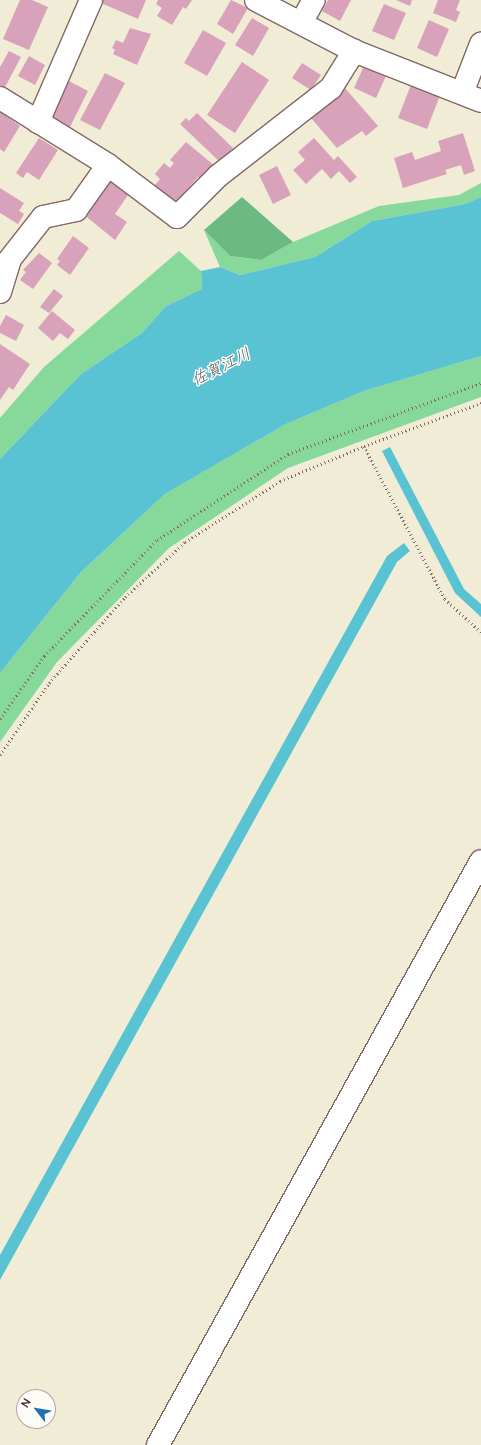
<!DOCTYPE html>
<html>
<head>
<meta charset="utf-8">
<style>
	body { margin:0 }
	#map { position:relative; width:481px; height:1445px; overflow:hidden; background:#f1ecd5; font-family:"Architects Daughter","Klee One",sans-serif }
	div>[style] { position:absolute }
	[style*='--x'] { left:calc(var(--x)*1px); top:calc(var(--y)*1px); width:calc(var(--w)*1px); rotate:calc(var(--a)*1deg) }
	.green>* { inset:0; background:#86d99a }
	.forest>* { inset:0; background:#6cb982 }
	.water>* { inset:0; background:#59c3d4 }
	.building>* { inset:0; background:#d8a2bb }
	.path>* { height:2.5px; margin-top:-1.25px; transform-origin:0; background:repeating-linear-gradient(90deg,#846766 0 1px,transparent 0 4px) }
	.roads { filter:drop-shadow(1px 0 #846766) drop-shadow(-1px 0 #846766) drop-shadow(0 1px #846766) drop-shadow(0 -1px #846766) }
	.street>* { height:22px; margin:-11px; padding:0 11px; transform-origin:11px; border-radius:11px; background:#fff }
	span { translate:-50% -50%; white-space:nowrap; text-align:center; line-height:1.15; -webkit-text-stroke:3px #fdfcf7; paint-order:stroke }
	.water-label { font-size:16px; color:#4f5866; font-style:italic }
	.north { position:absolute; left:16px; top:1389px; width:40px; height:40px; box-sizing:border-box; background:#fdfcf7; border:1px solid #b5a4a5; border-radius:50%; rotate:301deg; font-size:11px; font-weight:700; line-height:16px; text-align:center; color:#4a1f2b }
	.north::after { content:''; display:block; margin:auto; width:14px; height:18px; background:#1f6fb2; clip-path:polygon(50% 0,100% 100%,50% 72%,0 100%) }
</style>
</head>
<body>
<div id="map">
	<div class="green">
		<i style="clip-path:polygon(481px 183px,481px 197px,465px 204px,372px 221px,315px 257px,240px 275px,220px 267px,204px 230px,230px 256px,261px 260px,293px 242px,379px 206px,459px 195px)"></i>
		<i style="clip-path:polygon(179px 251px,201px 271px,202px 289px,166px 306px,142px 333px,81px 374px,0 459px,0 418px,44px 367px)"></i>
		<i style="clip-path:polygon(481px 356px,481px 397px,288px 468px,169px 548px,57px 662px,0 742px,0 673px,81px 572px,165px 494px,286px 424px,364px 391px)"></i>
	</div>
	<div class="forest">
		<i style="clip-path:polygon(242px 197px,293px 242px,261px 260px,230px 256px,204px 230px)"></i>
	</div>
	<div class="water">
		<i style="clip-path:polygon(481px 197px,481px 356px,364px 391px,286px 424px,165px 494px,81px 572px,0 673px,0 459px,81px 374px,142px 333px,166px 306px,202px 289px,201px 271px,220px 267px,240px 275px,315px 257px,372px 221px,465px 204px)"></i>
		<i style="clip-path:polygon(390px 447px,464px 589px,481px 604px,481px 617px,455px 593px,382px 451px)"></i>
		<i style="clip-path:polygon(404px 543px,410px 551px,397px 562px,0 1280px,0 1255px,387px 556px)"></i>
	</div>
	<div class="building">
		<i style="clip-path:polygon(20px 0,32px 0,48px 7px,29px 50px,3px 39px)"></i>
		<i style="clip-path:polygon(102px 0,146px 0,138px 19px,101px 3px)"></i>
		<i style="clip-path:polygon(158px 0,192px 0,186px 9px,183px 7px,172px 25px,157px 16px,162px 8px,156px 4px)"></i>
		<i style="clip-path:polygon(231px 0,248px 8px,233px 34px,217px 24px)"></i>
		<i style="clip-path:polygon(328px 0,351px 0,340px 21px,322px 11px)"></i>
		<i style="clip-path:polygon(396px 0,412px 0,410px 6px)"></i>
		<i style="clip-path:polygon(438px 0,460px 0,456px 10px,460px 12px,456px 22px,433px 13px)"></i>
		<i style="clip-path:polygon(384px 4px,406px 13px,394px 40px,372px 31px)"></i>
		<i style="clip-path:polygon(252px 18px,269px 28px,253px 56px,235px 45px)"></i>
		<i style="clip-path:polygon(429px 20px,449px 29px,437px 57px,417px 48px)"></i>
		<i style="clip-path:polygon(130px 28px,151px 34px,137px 65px,113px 54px,115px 50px,112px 48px,116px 40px,123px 43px)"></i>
		<i style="clip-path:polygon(203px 30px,226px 43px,207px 76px,184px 63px)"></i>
		<i style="clip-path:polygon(9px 51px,21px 57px,4px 89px,0 87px,0 67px)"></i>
		<i style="clip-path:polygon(29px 56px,45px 65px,35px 85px,18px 76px)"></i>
		<i style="clip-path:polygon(242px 62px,269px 80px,235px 133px,207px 115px)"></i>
		<i style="clip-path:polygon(302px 63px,321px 75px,311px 90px,292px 78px)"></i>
		<i style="clip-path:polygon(364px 66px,386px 76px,376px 98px,354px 88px)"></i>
		<i style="clip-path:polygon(105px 73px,125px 83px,100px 130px,80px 120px)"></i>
		<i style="clip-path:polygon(67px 80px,88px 91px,69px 129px,48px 118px)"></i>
		<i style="clip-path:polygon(412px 82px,441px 93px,427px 129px,398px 118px)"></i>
		<i style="clip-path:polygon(345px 88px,378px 126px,366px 136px,362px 131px,337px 148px,311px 118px)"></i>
		<i style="clip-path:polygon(0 112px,20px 126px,4px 152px,0 149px)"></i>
		<i style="clip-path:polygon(197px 113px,233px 148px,220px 162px,180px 124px,186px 118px,189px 121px)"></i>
		<i style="clip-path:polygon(463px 133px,475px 171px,464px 175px,461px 165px,445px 170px,447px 174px,403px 188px,394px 158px,412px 152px,415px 160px,441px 151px,438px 141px)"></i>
		<i style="clip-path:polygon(39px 138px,58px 150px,39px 180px,27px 172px,23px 178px,16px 173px)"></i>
		<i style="clip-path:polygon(314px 138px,334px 160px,338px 156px,357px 177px,350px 183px,339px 171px,331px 179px,322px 169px,306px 184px,293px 170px,305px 160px,298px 152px)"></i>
		<i style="clip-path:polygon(186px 142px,215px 166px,203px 181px,198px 177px,176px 203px,155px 185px,160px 179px,155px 174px,164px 163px,170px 168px,174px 163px,170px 160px)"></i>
		<i style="clip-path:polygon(277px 166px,291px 195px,273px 204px,259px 175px)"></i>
		<i style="clip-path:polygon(108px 177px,130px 192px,115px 214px,127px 222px,115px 240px,83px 214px)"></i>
		<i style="clip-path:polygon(0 188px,24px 203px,19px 211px,24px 214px,18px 224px,0 213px)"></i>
		<i style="clip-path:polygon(73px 236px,89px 248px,70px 275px,57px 265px,60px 261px,57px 259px)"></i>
		<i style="clip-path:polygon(39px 253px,52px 263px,33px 289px,20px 280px,26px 272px,23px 270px)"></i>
		<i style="clip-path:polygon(54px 289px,63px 296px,49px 313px,40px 307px)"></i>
		<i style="clip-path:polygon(52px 311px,75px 330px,68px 339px,60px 333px,53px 341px,38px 328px)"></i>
		<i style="clip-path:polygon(6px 315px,24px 325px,16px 341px,0 333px,0 326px)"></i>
		<i style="clip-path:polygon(0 344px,30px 364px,13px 390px,9px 387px,0 400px)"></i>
	</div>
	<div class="path">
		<i style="--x:364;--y:446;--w:173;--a:62.1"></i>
		<i style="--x:445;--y:599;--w:49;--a:42.5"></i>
		<i style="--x:0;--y:719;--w:77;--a:-55.1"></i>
		<i style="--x:44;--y:656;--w:162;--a:-45.8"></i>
		<i style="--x:157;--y:540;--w:157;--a:-33.3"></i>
		<i style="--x:288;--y:454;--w:206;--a:-20.2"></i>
		<i style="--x:0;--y:755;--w:87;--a:-55.8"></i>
		<i style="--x:49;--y:683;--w:115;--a:-48.5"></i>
		<i style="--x:125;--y:597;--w:81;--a:-42.5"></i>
		<i style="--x:185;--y:542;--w:113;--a:-32.7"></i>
		<i style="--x:280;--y:481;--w:91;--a:-22.6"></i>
		<i style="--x:364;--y:446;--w:125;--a:-20.2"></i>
	</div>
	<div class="roads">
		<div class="street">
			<i style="--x:256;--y:0;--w:110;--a:27.5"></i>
			<i style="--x:354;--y:51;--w:136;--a:21.5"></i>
			<i style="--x:301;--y:23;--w:26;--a:-61"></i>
			<i style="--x:462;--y:93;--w:53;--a:-68.8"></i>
			<i style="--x:0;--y:98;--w:127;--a:31.8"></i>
			<i style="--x:108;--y:165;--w:86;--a:37"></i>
			<i style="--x:177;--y:217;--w:58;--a:-45"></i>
			<i style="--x:218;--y:176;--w:143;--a:-37.9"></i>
			<i style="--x:331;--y:88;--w:44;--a:-58.1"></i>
			<i style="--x:38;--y:122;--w:133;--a:-66.5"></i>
			<i style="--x:0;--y:292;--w:34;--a:-73"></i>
			<i style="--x:10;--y:259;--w:53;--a:-51.8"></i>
			<i style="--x:43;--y:217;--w:34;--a:-12"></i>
			<i style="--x:76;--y:210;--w:55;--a:-54.6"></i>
			<i style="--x:158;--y:1445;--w:667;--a:-61.05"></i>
		</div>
	</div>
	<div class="water-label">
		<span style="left:221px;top:367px;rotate:-27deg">佐賀江川</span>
	</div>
	<div class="north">N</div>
</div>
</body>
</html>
